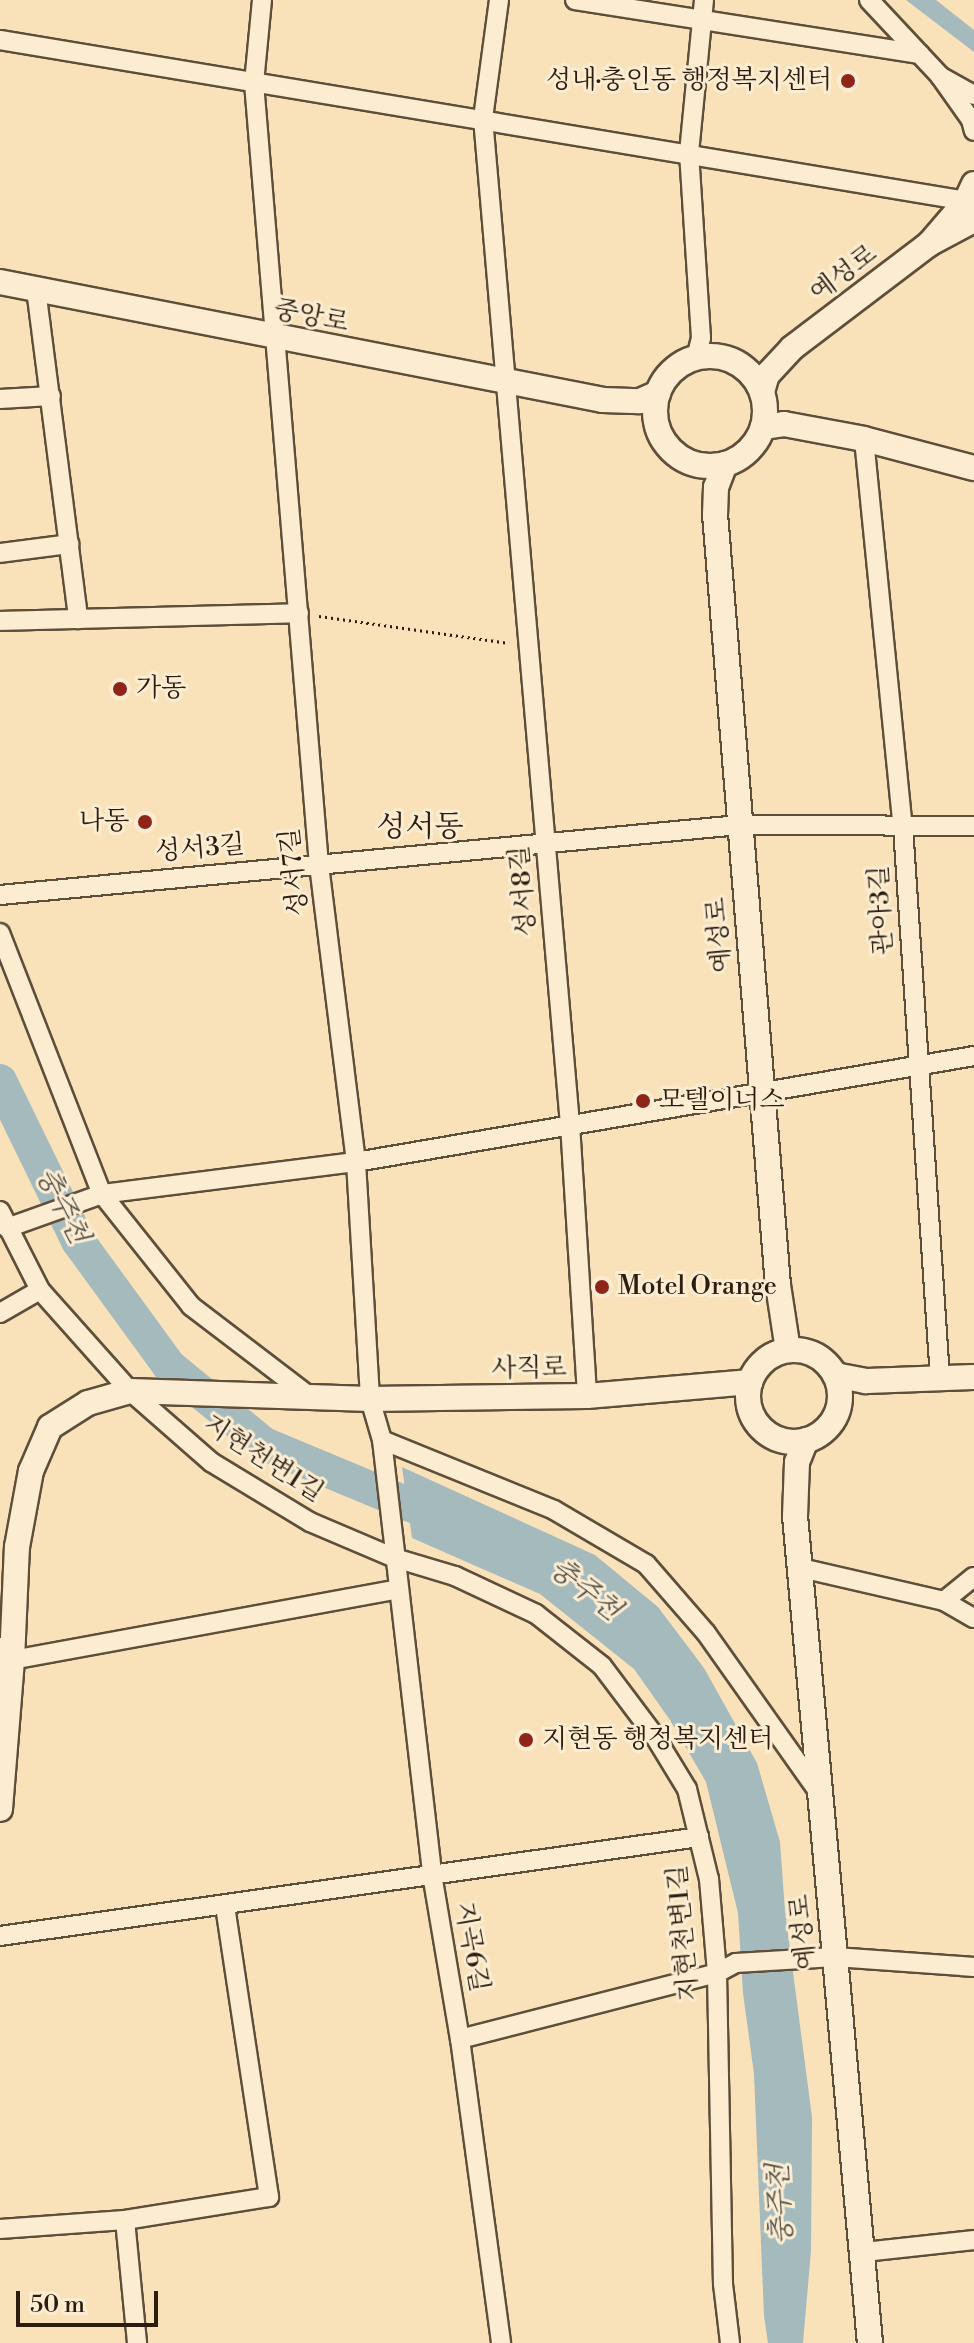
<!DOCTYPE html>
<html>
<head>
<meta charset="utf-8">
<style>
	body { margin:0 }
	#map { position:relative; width:974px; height:2343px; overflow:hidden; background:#f9e2ba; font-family:"Libre Bodoni","Noto Serif KR",serif }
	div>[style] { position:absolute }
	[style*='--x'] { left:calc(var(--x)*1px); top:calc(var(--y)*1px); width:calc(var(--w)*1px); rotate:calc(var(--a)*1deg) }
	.water>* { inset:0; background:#a4babc }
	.river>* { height:34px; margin:-17px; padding:0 17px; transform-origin:17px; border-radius:17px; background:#a4babc }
	.path>* { height:3px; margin-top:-1.5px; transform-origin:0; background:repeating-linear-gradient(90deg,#2c1d0f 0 2px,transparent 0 6px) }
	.roads { filter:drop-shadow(2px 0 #5f4e3a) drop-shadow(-2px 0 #5f4e3a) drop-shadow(0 2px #5f4e3a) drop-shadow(0 -2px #5f4e3a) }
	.street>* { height:18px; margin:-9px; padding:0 9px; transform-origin:9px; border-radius:9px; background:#fbecd2 }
	.secondary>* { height:24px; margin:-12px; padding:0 12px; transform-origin:12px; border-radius:12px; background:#fbecd2 }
	.secondary>.ring { margin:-12px; padding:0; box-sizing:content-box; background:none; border:24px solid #fbecd2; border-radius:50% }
	.dots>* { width:22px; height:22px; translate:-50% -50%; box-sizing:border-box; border:4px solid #fbecd2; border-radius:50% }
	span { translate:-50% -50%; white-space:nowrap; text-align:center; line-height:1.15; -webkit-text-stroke:6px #fbecd2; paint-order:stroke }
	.poi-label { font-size:26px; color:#2c1d0f }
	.right { translate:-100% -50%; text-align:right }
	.left { translate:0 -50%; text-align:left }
	.street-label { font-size:26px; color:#2c1d0f }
	.water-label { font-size:28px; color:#56544c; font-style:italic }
	.quarter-label { font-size:30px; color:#2c1d0f }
	.scale { position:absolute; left:16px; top:2291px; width:142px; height:36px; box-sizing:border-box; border:4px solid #2c1d0f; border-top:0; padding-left:10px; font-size:24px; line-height:28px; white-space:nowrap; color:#2c1d0f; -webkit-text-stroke:6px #fbecd2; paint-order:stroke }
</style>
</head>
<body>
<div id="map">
	<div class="water">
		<i style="clip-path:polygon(906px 0,936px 0,974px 30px,974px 52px)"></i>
		<i style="clip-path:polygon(402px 1467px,595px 1555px,658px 1607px,704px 1668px,757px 1763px,780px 1842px,785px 1911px,812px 2117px,811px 2251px,803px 2343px,768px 2343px,764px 2316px,754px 2074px,743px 1993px,738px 1913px,706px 1782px,670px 1720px,634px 1669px,540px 1594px,412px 1538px)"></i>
	</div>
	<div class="river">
		<i style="--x:0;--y:1081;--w:178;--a:64"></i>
		<i style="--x:78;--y:1241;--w:155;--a:53.9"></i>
		<i style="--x:169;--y:1366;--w:123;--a:39.4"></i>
		<i style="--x:264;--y:1444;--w:200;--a:22.6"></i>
	</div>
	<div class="path">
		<i style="--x:319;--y:616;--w:192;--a:8.1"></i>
	</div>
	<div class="roads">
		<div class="street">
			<i style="--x:262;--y:0;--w:83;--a:95.5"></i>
			<i style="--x:254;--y:83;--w:785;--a:85.25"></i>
			<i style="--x:319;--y:865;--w:299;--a:82.9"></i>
			<i style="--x:356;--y:1162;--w:237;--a:86.6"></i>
			<i style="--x:370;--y:1399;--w:43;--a:73.7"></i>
			<i style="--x:382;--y:1440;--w:437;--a:83.4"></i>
			<i style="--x:432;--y:1874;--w:167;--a:80.4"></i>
			<i style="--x:460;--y:2039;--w:307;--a:82.3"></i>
			<i style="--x:499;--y:0;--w:119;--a:97.7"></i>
			<i style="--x:483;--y:118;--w:1010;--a:85.06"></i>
			<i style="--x:570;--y:1124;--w:273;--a:86.4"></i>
			<i style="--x:575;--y:0;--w:349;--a:8.9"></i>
			<i style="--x:869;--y:0;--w:104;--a:46.9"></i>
			<i style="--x:0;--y:40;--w:979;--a:9.46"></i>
			<i style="--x:974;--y:95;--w:39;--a:-151"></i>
			<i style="--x:940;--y:76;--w:54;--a:54.8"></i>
			<i style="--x:971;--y:120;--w:11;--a:75"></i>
			<i style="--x:36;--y:289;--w:333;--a:82.7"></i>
			<i style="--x:696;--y:358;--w:21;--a:-76"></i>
			<i style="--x:701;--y:338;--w:185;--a:-93.7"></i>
			<i style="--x:689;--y:153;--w:154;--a:-84.4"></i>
			<i style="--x:0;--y:399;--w:51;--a:-3.4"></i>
			<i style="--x:864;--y:439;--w:390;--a:84.3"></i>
			<i style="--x:903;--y:827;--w:552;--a:86.16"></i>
			<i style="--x:0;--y:553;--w:70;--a:-7.4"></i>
			<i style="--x:0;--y:621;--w:299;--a:-1.5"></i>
			<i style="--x:0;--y:895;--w:742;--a:-5.41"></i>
			<i style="--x:739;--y:825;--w:235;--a:0.2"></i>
			<i style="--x:0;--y:933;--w:280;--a:68.7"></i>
			<i style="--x:102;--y:1194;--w:143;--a:51.5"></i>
			<i style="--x:191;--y:1306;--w:147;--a:37.3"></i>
			<i style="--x:0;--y:1211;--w:89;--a:63.1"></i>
			<i style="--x:40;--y:1290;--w:135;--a:48.3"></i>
			<i style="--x:130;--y:1391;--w:108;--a:41.2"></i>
			<i style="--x:211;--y:1462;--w:116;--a:31.2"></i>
			<i style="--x:310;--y:1522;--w:92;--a:23"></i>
			<i style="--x:395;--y:1558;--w:63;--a:16.7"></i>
			<i style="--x:455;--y:1576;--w:89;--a:25.1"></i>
			<i style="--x:536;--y:1614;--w:84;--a:38.2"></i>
			<i style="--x:602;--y:1666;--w:86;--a:53"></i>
			<i style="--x:654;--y:1735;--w:63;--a:58.6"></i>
			<i style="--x:687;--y:1789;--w:93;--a:76.3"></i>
			<i style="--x:709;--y:1879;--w:94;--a:85.1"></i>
			<i style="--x:717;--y:1973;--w:311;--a:88.9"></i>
			<i style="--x:723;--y:2284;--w:59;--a:83.2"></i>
			<i style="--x:7;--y:1228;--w:101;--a:-19.7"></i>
			<i style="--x:102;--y:1194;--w:256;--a:-7.2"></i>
			<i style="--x:356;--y:1162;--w:627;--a:-9.73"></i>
			<i style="--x:0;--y:1313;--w:46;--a:-29.9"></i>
			<i style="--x:382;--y:1440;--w:186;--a:22.1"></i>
			<i style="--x:554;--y:1510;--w:107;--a:30.4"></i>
			<i style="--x:646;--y:1564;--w:91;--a:49"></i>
			<i style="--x:706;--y:1633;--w:192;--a:54.7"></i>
			<i style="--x:801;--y:1568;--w:147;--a:13"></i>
			<i style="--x:944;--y:1601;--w:34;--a:30"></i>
			<i style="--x:944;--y:1601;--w:38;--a:-39"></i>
			<i style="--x:0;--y:1647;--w:18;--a:47"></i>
			<i style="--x:12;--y:1660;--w:393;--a:-10.4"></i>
			<i style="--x:0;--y:1936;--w:706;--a:-8.06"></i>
			<i style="--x:460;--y:2039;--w:265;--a:-14.4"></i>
			<i style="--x:717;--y:1973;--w:21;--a:-28"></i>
			<i style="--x:736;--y:1963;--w:99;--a:-3.5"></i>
			<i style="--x:835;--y:1957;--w:139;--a:4.1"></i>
			<i style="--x:125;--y:2220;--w:124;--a:84.4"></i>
			<i style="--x:0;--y:2229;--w:125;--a:-4.1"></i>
			<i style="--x:125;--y:2220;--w:146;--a:-9.1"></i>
			<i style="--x:269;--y:2197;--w:294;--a:-98.6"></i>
			<i style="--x:864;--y:2252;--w:111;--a:-6.2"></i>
		</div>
		<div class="secondary">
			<i style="--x:974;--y:184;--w:19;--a:115"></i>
			<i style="--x:966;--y:201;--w:57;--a:130.7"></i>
			<i style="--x:929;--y:244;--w:51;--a:-28.1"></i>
			<i style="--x:0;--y:282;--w:614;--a:11.07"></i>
			<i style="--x:603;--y:400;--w:37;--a:2"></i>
			<i style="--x:640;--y:401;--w:20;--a:-24"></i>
			<i class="ring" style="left:655px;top:356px;width:86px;height:86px"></i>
			<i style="--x:762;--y:392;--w:18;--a:-74"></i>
			<i style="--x:767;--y:375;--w:37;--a:-47"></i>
			<i style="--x:792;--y:348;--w:172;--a:-37.2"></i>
			<i style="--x:763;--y:427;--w:21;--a:-8"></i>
			<i style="--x:784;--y:424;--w:81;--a:10.6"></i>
			<i style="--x:864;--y:439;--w:114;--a:14.8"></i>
			<i style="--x:725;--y:464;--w:25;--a:111"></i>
			<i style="--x:716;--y:487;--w:27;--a:92"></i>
			<i style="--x:715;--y:514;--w:774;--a:85.33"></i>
			<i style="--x:778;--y:1285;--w:66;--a:81.3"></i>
			<i class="ring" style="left:748px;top:1350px;width:68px;height:68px"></i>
			<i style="--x:835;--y:1375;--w:32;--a:11"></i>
			<i style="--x:866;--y:1381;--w:108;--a:-2.1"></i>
			<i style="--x:806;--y:1440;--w:24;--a:112"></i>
			<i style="--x:797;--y:1462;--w:54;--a:92.1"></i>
			<i style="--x:795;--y:1516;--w:830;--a:84.82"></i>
			<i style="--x:0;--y:1809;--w:149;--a:-85.4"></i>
			<i style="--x:12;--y:1660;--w:113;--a:-87.5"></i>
			<i style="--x:17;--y:1547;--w:77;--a:-79.6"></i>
			<i style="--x:31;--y:1471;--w:48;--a:-66.6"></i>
			<i style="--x:50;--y:1427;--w:45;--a:-32.3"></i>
			<i style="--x:88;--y:1403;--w:44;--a:-15.9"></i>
			<i style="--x:130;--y:1391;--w:240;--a:1.9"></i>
			<i style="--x:370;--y:1399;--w:217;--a:-0.8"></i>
			<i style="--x:587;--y:1396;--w:164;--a:-4.9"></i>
		</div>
	</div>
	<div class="dots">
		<i style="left:848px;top:81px;background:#8f2418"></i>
		<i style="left:120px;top:689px;background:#8f2418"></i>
		<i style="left:145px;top:822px;background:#8f2418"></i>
		<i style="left:643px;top:1101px;background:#8f2418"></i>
		<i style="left:602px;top:1287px;background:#8f2418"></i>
		<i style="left:526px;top:1740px;background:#8f2418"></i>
	</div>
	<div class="poi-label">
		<span class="right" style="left:832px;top:81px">성내·충인동 행정복지센터</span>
		<span class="left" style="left:136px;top:689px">가동</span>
		<span class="right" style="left:129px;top:822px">나동</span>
		<span class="left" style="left:659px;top:1101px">모텔이너스</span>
		<span class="left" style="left:618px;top:1287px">Motel Orange</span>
		<span class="left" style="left:542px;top:1740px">지현동 행정복지센터</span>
	</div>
	<div class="street-label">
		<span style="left:844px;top:274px;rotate:-37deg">예성로</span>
		<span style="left:311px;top:317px;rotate:11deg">중앙로</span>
		<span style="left:200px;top:849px;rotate:-5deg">성서3길</span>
		<span style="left:295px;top:872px;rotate:-96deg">성서7길</span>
		<span style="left:524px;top:891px;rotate:-95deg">성서8길</span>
		<span style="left:882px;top:910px;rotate:-93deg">관아3길</span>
		<span style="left:720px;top:935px;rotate:-95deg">예성로</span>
		<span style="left:529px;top:1369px;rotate:-1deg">사직로</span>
		<span style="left:263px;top:1459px;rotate:33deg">지현천변1길</span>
		<span style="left:804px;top:1932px;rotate:-96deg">예성로</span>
		<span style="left:684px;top:1933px;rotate:-95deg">지현천변1길</span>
		<span style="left:471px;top:1947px;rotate:80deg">지곡6길</span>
	</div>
	<div class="water-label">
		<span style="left:62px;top:1206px;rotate:63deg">충주천</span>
		<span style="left:585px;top:1590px;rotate:38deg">충주천</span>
		<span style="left:781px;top:2204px;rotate:-93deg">충주천</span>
	</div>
	<div class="quarter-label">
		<span style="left:420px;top:827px">성서동</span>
	</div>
	<div class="scale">50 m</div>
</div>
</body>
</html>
